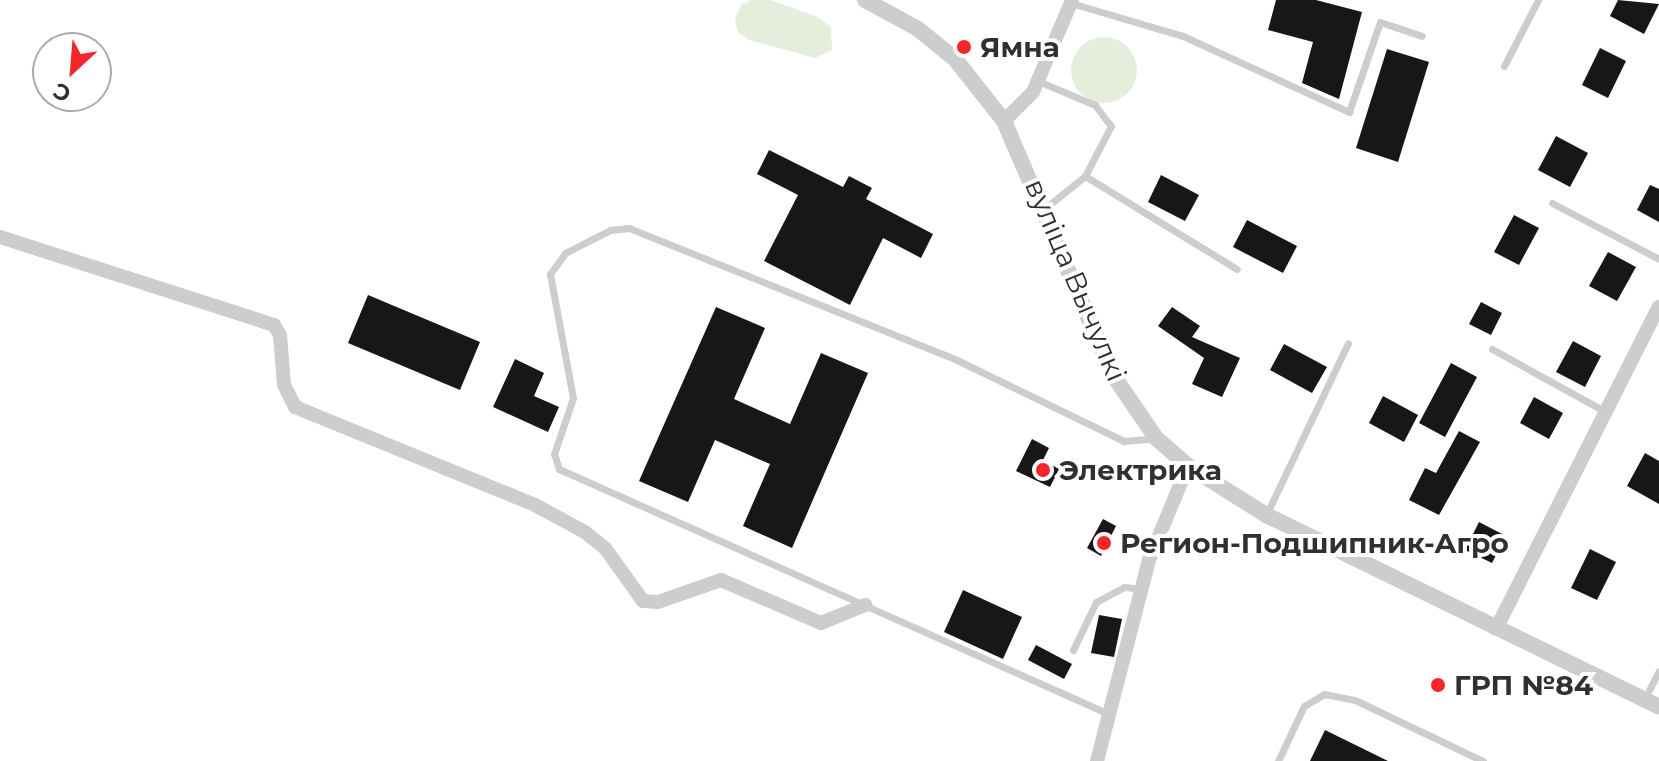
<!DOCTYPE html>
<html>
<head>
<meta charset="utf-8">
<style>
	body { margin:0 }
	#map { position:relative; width:1659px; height:761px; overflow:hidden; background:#fff; font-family:Montserrat,sans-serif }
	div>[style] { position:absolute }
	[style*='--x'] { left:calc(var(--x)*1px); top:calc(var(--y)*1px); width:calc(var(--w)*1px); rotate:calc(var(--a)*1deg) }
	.green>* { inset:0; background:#e5eedd }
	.round { border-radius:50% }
	.building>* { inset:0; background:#171717 }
	.service>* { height:7px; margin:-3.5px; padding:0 3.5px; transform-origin:3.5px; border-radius:3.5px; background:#cdcdcd }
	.minor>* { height:14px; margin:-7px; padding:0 7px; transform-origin:7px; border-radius:7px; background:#cdcdcd }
	.tertiary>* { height:16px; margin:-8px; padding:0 8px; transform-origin:8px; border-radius:8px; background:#cdcdcd }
	.dots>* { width:22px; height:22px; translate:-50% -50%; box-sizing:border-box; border:4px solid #fff; border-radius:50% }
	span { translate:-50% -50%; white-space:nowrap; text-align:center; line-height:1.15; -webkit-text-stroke:8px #fff; paint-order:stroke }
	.poi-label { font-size:28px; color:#303030; font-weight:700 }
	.left { translate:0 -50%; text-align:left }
	.street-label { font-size:28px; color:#303030 }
	.north { position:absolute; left:32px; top:32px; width:80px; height:80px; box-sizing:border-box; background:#fff; border:2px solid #acacac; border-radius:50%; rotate:206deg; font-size:22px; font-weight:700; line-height:32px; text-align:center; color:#303030 }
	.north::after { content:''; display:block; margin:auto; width:28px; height:36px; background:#f3262a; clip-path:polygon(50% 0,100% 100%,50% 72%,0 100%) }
</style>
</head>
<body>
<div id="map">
	<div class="green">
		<i style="clip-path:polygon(752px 0,771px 0,817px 17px,831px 27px,832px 50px,815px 58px,749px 40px,738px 32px,735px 19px,741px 5px)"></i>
		<i class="round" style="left:1071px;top:37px;width:66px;height:66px"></i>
	</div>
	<div class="building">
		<i style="clip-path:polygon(1276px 0,1316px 0,1362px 12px,1339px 99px,1302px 83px,1313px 42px,1268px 30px)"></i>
		<i style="clip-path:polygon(1618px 0,1659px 4px,1644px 34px,1610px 16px)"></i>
		<i style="clip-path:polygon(1600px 48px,1626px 61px,1608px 98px,1582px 85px)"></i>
		<i style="clip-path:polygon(1387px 49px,1429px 62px,1398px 162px,1356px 148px)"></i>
		<i style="clip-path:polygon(1556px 136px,1588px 153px,1570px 187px,1538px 170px)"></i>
		<i style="clip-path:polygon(769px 150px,843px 187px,849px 176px,872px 188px,866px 199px,933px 234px,921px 258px,883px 238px,850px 305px,764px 261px,798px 195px,757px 174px)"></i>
		<i style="clip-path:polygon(1161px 175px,1199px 195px,1185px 221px,1148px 202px)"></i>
		<i style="clip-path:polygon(1650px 185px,1659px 189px,1659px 222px,1637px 210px)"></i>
		<i style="clip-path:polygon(1514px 215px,1539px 228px,1519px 265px,1494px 252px)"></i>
		<i style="clip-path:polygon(1247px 220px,1297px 246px,1283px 273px,1233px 247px)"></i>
		<i style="clip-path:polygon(1608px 252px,1636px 267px,1617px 301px,1589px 286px)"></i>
		<i style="clip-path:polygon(368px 295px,480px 342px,460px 390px,348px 343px)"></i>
		<i style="clip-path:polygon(1481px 302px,1502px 313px,1491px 335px,1469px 324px)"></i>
		<i style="clip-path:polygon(716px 307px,765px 328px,734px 399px,790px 424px,821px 353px,868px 373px,792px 548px,743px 526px,770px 464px,715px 440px,688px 502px,639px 481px)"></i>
		<i style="clip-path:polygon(1172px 307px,1200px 326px,1192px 337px,1240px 358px,1222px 397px,1192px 384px,1204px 358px,1158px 326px)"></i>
		<i style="clip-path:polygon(1573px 341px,1601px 356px,1585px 387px,1556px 372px)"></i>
		<i style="clip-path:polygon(1284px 344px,1327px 367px,1312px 393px,1270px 370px)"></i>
		<i style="clip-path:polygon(515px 359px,544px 373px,534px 396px,559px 407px,548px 432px,493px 407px)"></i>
		<i style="clip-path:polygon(1451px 363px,1477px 377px,1445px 437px,1419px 423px)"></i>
		<i style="clip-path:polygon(1383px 396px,1418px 415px,1404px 442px,1369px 423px)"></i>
		<i style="clip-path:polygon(1534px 397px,1563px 413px,1549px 439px,1520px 423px)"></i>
		<i style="clip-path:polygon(1459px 431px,1480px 442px,1439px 515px,1409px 500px,1425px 468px,1436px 473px)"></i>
		<i style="clip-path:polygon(1032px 439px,1049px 448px,1043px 460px,1059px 469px,1050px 487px,1016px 471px)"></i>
		<i style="clip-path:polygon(1645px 453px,1659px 461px,1659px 504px,1627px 486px)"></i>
		<i style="clip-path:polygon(1103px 519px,1116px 526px,1101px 556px,1087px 548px)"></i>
		<i style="clip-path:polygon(1479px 522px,1506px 536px,1492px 563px,1465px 550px)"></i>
		<i style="clip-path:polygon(1590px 549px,1616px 562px,1597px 600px,1571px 588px)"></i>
		<i style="clip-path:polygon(963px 590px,1022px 617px,1003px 659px,944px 632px)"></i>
		<i style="clip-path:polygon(1099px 615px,1122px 619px,1114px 657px,1091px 653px)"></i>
		<i style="clip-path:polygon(1036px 645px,1072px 664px,1064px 679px,1028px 660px)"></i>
		<i style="clip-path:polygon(1325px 730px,1388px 761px,1310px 761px)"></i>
	</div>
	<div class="service">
		<i style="--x:1071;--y:3;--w:117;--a:16.4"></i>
		<i style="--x:1183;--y:36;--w:183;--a:24.6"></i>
		<i style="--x:1349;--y:112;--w:95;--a:-71"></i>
		<i style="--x:1380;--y:22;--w:44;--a:18.4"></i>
		<i style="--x:1504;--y:66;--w:74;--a:-62.7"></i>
		<i style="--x:1038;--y:81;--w:62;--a:22.8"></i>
		<i style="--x:1095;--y:105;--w:26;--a:53"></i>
		<i style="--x:1111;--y:126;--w:56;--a:117.5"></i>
		<i style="--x:1552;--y:203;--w:121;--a:27.6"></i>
		<i style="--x:1044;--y:209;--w:53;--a:-38.8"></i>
		<i style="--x:1085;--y:176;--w:178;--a:31.5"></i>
		<i style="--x:1492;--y:349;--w:130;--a:28.9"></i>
		<i style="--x:1267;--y:513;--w:188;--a:-64.5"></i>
		<i style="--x:1073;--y:650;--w:53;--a:-64.4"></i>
		<i style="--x:1096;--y:602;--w:32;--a:-28"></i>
		<i style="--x:1124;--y:587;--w:18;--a:6"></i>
		<i style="--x:1645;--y:698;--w:30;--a:-63"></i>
		<i style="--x:1109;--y:714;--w:602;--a:-155.99"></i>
		<i style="--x:559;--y:469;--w:16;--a:-108"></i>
		<i style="--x:554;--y:454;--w:59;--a:-71.3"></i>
		<i style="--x:573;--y:398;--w:126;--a:-100.5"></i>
		<i style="--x:550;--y:274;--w:26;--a:-54"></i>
		<i style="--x:565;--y:253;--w:51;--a:-27.1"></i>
		<i style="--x:610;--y:230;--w:19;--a:-6"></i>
		<i style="--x:629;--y:228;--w:354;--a:21.9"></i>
		<i style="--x:957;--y:360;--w:186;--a:25.9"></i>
		<i style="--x:1124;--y:441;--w:32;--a:-5"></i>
		<i style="--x:1278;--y:761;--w:61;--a:-64.7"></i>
		<i style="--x:1304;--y:706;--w:23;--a:-31"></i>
		<i style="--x:1324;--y:694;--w:32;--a:11"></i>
		<i style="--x:1355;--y:700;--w:142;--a:25.5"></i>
	</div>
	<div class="minor">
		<i style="--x:1004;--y:121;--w:41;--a:-45"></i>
		<i style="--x:1033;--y:92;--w:100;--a:-67"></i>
		<i style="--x:0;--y:237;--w:288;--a:17.8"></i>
		<i style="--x:274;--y:325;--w:12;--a:59"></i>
		<i style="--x:280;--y:335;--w:50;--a:85.4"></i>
		<i style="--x:284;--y:385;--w:25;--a:63"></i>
		<i style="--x:295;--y:407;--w:259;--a:22.2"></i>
		<i style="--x:535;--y:505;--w:57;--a:28.4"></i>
		<i style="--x:585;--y:532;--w:26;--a:39"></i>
		<i style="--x:605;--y:548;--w:65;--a:54.4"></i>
		<i style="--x:643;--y:601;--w:15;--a:4"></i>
		<i style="--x:658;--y:602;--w:67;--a:-19.2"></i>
		<i style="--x:721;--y:580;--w:109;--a:23.3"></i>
		<i style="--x:821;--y:623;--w:48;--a:-22.2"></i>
		<i style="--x:1496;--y:629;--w:361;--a:-63.2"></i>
		<i style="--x:1097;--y:761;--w:208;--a:-75.5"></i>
		<i style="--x:1149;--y:560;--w:102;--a:-67.5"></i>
	</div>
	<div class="tertiary">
		<i style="--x:865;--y:0;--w:60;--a:28.7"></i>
		<i style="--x:918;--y:29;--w:48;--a:39"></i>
		<i style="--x:955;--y:59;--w:79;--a:51.7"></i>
		<i style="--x:1004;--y:121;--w:276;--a:66.8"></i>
		<i style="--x:1113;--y:375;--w:76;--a:55.7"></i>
		<i style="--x:1156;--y:438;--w:43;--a:41.2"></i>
		<i style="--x:1188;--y:466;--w:92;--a:32.1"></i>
		<i style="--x:1266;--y:515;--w:437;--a:26"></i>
	</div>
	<div class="dots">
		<i style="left:964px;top:47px;background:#f3262a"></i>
		<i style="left:1043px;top:470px;background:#f3262a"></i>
		<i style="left:1104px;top:543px;background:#f3262a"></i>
		<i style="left:1438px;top:685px;background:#f3262a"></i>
	</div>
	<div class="poi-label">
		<span class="left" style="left:980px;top:47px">Ямна</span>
		<span class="left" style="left:1059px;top:470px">Электрика</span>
		<span class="left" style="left:1120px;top:543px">Регион-Подшипник-Агро</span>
		<span class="left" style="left:1454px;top:685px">ГРП №84</span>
	</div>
	<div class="street-label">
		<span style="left:1076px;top:280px;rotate:67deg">вуліца Вычулкі</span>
	</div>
	<div class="north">С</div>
</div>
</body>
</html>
